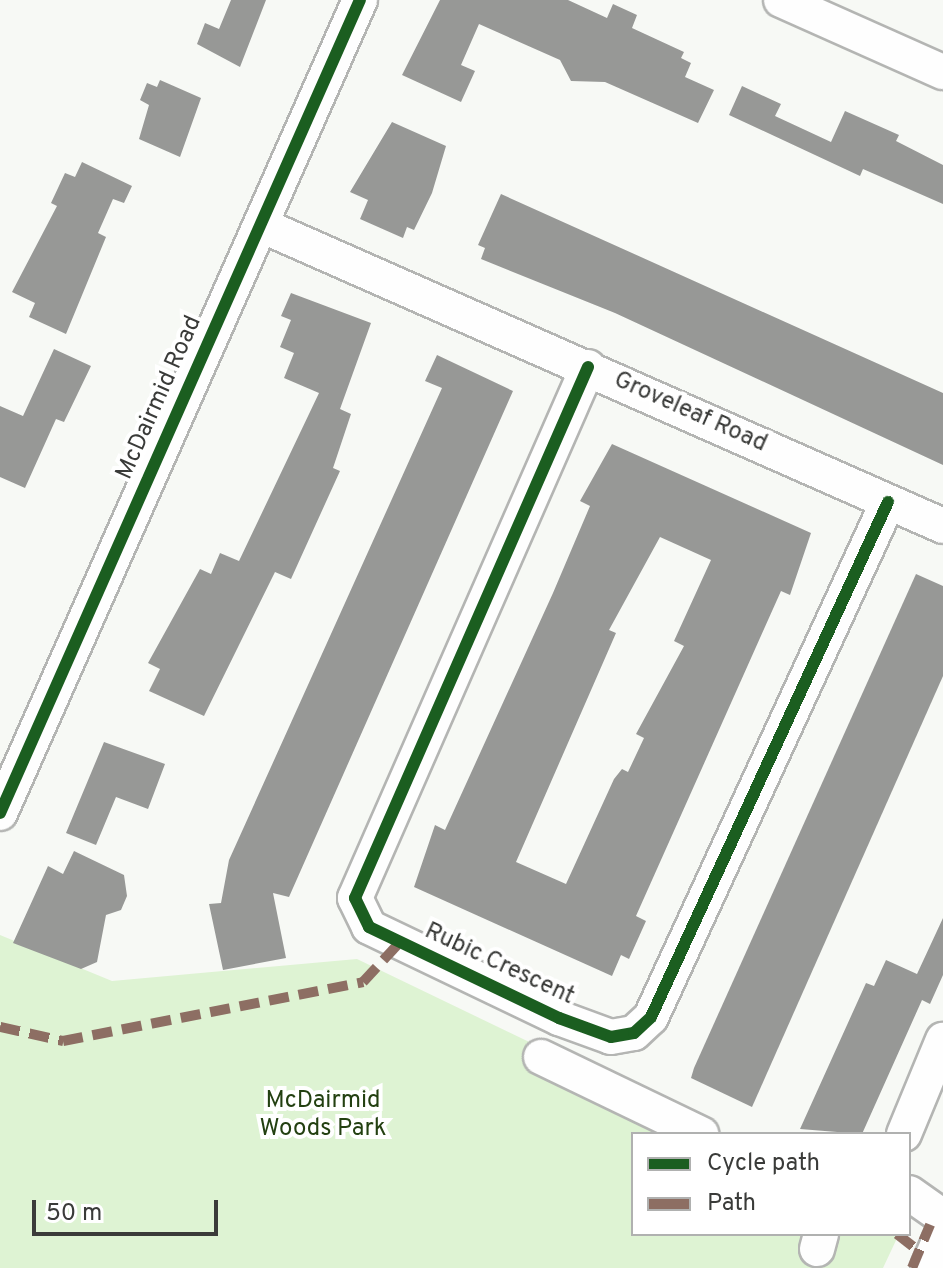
<!DOCTYPE html>
<html>
<head>
<meta charset="utf-8">
<style>
	body { margin:0 }
	#map { position:relative; width:943px; height:1268px; overflow:hidden; background:#f7f9f5; font-family:Overpass,sans-serif }
	div>[style] { position:absolute }
	[style*='--x'] { left:calc(var(--x)*1px); top:calc(var(--y)*1px); width:calc(var(--w)*1px); rotate:calc(var(--a)*1deg) }
	.green>* { inset:0; background:#def3d3 }
	.building>* { inset:0; background:#979896 }
	.roads { filter:drop-shadow(2px 0 #b4b5b3) drop-shadow(-2px 0 #b4b5b3) drop-shadow(0 2px #b4b5b3) drop-shadow(0 -2px #b4b5b3) }
	.minor>* { height:34px; margin:-17px; padding:0 17px; transform-origin:17px; border-radius:17px; background:#fefefe }
	.major>* { height:42px; margin:-21px; padding:0 21px; transform-origin:21px; border-radius:21px; background:#fefefe }
	.quiet>* { height:10px; margin-top:-5px; transform-origin:0; background:repeating-linear-gradient(90deg,#8d6e63 0 20px,transparent 0 30px) }
	.cycleway>* { height:12px; margin:-6px; padding:0 6px; transform-origin:6px; border-radius:6px; background:#1b5e20 }
	span { translate:-50% -50%; white-space:nowrap; text-align:center; line-height:1.15; -webkit-text-stroke:8px #fff; paint-order:stroke }
	.street-label { font-size:24px; color:#3a3b39 }
	.park-label { font-size:24px; color:#234011 }
	.legend { position:absolute; left:631px; top:1132px; width:280px; height:104px; box-sizing:border-box; background:#fff; border:2px solid #b0b1b0; margin:0; padding:10px 14px; list-style:none; font-size:24px; color:#3a3b39 }
	.legend li { display:flex; align-items:center; gap:16px; height:40px }
	.legend b { width:40px; border:2px solid #b0b1b0 }
	.scale { position:absolute; left:32px; top:1200px; width:186px; height:36px; box-sizing:border-box; border:4px solid #3a3b39; border-top:0; padding-left:10px; font-size:24px; line-height:28px; white-space:nowrap; color:#3a3b39; -webkit-text-stroke:6px #fff; paint-order:stroke }
</style>
</head>
<body>
<div id="map">
	<div class="green">
		<i style="clip-path:polygon(0 935px,112px 981px,357px 959px,720px 1134px,633px 1134px,633px 1234px,899px 1234px,883px 1268px,0 1268px)"></i>
	</div>
	<div class="building">
		<i style="clip-path:polygon(231px 0,266px 0,240px 67px,197px 44px,205px 23px,219px 29px)"></i>
		<i style="clip-path:polygon(440px 0,568px 0,607px 18px,613px 4px,637px 15px,632px 28px,684px 52px,681px 58px,691px 63px,685px 77px,714px 90px,698px 123px,605px 82px,571px 81px,560px 60px,479px 24px,461px 65px,475px 71px,461px 102px,402px 75px)"></i>
		<i style="clip-path:polygon(160px 80px,201px 98px,180px 157px,139px 139px,149px 105px,140px 100px,147px 83px,157px 87px)"></i>
		<i style="clip-path:polygon(742px 86px,781px 104px,775px 116px,831px 142px,845px 111px,899px 135px,896px 141px,943px 165px,943px 204px,863px 169px,860px 176px,729px 115px)"></i>
		<i style="clip-path:polygon(392px 122px,446px 146px,432px 193px,414px 230px,407px 227px,403px 238px,360px 219px,368px 200px,350px 192px)"></i>
		<i style="clip-path:polygon(82px 162px,132px 186px,124px 203px,113px 199px,98px 233px,106px 237px,66px 334px,29px 317px,35px 303px,12px 292px,57px 206px,51px 203px,65px 173px,75px 177px)"></i>
		<i style="clip-path:polygon(501px 194px,943px 393px,943px 465px,615px 313px,481px 259px,485px 248px,478px 245px)"></i>
		<i style="clip-path:polygon(291px 293px,371px 323px,340px 409px,351px 414px,333px 468px,340px 471px,291px 579px,275px 572px,204px 716px,149px 691px,160px 669px,148px 663px,200px 569px,211px 574px,220px 553px,239px 561px,319px 393px,284px 378px,294px 353px,280px 347px,291px 320px,281px 316px)"></i>
		<i style="clip-path:polygon(54px 349px,91px 366px,64px 422px,56px 419px,25px 488px,0 477px,0 406px,23px 416px)"></i>
		<i style="clip-path:polygon(437px 355px,513px 391px,289px 897px,273px 893px,286px 958px,223px 970px,209px 904px,221px 903px,229px 860px,442px 388px,425px 381px)"></i>
		<i style="clip-path:polygon(evenodd,612px 444px,811px 533px,790px 595px,781px 591px,636px 916px,646px 921px,629px 959px,621px 955px,612px 976px,414px 887px,435px 825px,445px 830px,553px 593px,590px 506px,580px 501px,612px 444px,660px 537px,711px 560px,674px 641px,684px 646px,636px 734px,644px 738px,628px 772px,622px 769px,614px 779px,566px 884px,516px 862px,616px 633px,609px 630px,660px 537px)"></i>
		<i style="clip-path:polygon(916px 574px,943px 586px,943px 676px,752px 1107px,691px 1078px,694px 1068px)"></i>
		<i style="clip-path:polygon(104px 742px,165px 764px,148px 809px,116px 797px,96px 845px,66px 833px)"></i>
		<i style="clip-path:polygon(74px 851px,124px 875px,127px 896px,121px 910px,106px 915px,97px 962px,81px 969px,13px 943px,48px 866px,63px 874px)"></i>
		<i style="clip-path:polygon(943px 918px,943px 975px,930px 1004px,922px 1000px,862px 1134px,800px 1129px,866px 983px,874px 986px,886px 960px,917px 974px)"></i>
	</div>
	<div class="roads">
		<div class="minor">
			<i style="--x:781;--y:0;--w:177;--a:24"></i>
			<i style="--x:261;--y:225;--w:745;--a:23.81"></i>
			<i style="--x:588;--y:367;--w:580;--a:113.69"></i>
			<i style="--x:355;--y:898;--w:32;--a:64"></i>
			<i style="--x:369;--y:927;--w:211;--a:25.6"></i>
			<i style="--x:559;--y:1018;--w:55;--a:20.1"></i>
			<i style="--x:611;--y:1037;--w:23;--a:-10"></i>
			<i style="--x:634;--y:1033;--w:23;--a:-43"></i>
			<i style="--x:651;--y:1017;--w:567;--a:-65.29"></i>
			<i style="--x:0;--y:813;--w:889;--a:-66.12"></i>
			<i style="--x:541;--y:1057;--w:178;--a:25.7"></i>
			<i style="--x:904;--y:1134;--w:102;--a:-67.5"></i>
			<i style="--x:909;--y:1193;--w:42;--a:35.2"></i>
			<i style="--x:817;--y:1249;--w:16;--a:-75"></i>
		</div>
		<div class="major">
			<i style="--x:932;--y:1268;--w:28;--a:-67"></i>
		</div>
	</div>
	<div class="quiet">
		<i style="--x:0;--y:1027;--w:65;--a:12.5"></i>
		<i style="--x:63;--y:1041;--w:306;--a:-11.1"></i>
		<i style="--x:363;--y:982;--w:54;--a:-47.2"></i>
		<i style="--x:897;--y:1234;--w:28;--a:38"></i>
		<i style="--x:912;--y:1268;--w:47;--a:-67.3"></i>
	</div>
	<div class="cycleway">
		<i style="--x:588;--y:367;--w:580;--a:113.69"></i>
		<i style="--x:355;--y:898;--w:32;--a:64"></i>
		<i style="--x:369;--y:927;--w:211;--a:25.6"></i>
		<i style="--x:559;--y:1018;--w:55;--a:20.1"></i>
		<i style="--x:611;--y:1037;--w:23;--a:-10"></i>
		<i style="--x:634;--y:1033;--w:23;--a:-43"></i>
		<i style="--x:651;--y:1017;--w:567;--a:-65.29"></i>
		<i style="--x:0;--y:813;--w:889;--a:-66.12"></i>
	</div>
	<div class="street-label">
		<span style="left:160px;top:398px;rotate:-66deg">McDairmid Road</span>
		<span style="left:690px;top:413px;rotate:24deg">Groveleaf Road</span>
		<span style="left:499px;top:965px;rotate:25deg">Rubic Crescent</span>
	</div>
	<div class="park-label">
		<span style="left:323px;top:1116px">McDairmid<br>Woods Park</span>
	</div>
	<ul class="legend">
	<li><b style="height:10px;background:#1b5e20"></b>Cycle path</li>
	<li><b style="height:10px;background:#8d6e63"></b>Path</li>
	</ul>
	<div class="scale">50 m</div>
</div>
</body>
</html>
